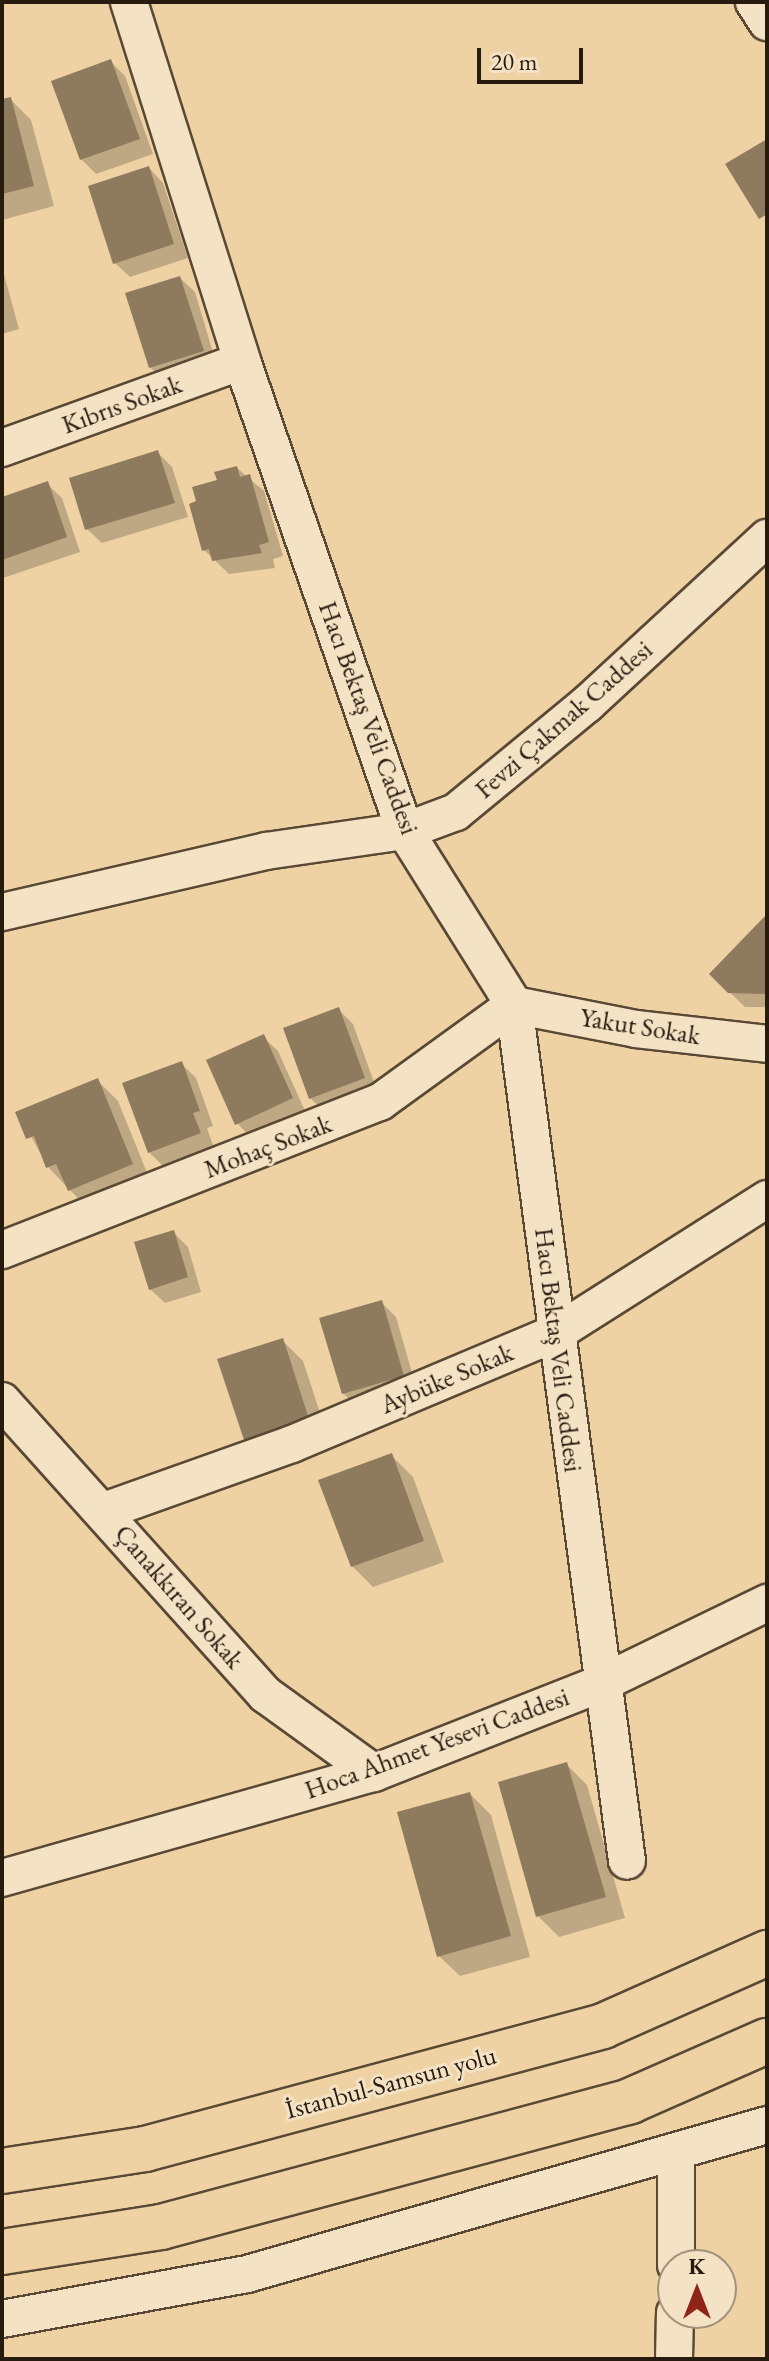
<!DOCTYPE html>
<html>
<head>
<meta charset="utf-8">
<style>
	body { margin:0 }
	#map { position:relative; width:769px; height:2361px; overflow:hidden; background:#eed2a4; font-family:"EB Garamond",serif }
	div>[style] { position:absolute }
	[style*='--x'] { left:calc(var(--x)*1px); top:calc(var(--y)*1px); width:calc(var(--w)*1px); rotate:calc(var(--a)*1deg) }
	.shadow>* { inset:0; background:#0003 }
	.building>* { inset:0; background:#8e7a5c }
	.roads { filter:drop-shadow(2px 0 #594934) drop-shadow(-2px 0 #594934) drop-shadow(0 2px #594934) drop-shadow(0 -2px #594934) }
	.minor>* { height:36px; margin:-18px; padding:0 18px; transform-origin:18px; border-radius:18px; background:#f4e2c4 }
	.highway>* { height:44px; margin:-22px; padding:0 22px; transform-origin:22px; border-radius:22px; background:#eed2a4 }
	span { translate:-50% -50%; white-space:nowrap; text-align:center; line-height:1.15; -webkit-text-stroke:6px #f4e2c4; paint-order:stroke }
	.street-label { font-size:26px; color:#271b0f }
	.frame { position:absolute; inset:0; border:4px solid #271b0f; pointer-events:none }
	.north { position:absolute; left:657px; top:2249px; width:80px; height:80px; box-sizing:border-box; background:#f4e2c4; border:2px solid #a2927c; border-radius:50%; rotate:0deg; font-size:22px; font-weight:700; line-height:32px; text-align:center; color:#271b0f }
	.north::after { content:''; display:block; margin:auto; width:28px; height:36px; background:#8f2418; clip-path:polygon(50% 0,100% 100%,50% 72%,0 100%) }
	.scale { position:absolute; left:477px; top:48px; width:106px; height:36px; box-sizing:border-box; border:4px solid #271b0f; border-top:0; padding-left:10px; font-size:24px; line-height:28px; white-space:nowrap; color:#271b0f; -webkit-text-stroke:6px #f4e2c4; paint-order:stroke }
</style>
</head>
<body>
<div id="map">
	<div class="shadow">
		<i style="clip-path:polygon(110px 61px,125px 76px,153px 154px,96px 174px,81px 159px)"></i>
		<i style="clip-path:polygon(10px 99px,31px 120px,54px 206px,2px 220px,2px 101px)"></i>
		<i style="clip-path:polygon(149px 168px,163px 183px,188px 258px,130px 277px,115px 263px)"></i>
		<i style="clip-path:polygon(2px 267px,19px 329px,2px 334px)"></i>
		<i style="clip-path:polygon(180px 278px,195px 292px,217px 366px,165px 382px,150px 367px)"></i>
		<i style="clip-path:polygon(157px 452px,172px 467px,188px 517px,102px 543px,87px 529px)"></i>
		<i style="clip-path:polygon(237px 468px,264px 491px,283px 556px,273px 559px,275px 568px,229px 574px,204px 550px,219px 482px)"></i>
		<i style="clip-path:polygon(47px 484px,62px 498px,80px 552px,3px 578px,2px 499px)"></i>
		<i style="clip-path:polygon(767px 917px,767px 1007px,745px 1007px,711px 974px)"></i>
		<i style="clip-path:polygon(338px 1009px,353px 1024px,378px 1093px,325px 1112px,310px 1098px)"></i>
		<i style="clip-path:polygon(263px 1037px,278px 1051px,306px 1113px,251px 1138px,237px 1123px)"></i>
		<i style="clip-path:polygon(182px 1064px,196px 1078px,213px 1126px,207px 1128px,214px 1148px,164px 1167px,149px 1152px)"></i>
		<i style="clip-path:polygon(97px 1080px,118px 1101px,152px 1185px,90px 1211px,48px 1167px,18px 1113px)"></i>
		<i style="clip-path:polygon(173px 1232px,188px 1247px,201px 1292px,165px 1303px,150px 1289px)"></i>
		<i style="clip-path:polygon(381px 1302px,396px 1317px,417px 1390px,358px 1408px,343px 1393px)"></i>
		<i style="clip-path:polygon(282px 1340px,303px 1361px,329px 1440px,267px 1460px,246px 1439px)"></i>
		<i style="clip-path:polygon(392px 1456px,413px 1477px,444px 1562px,373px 1587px,352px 1566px)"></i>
		<i style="clip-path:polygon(566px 1764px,587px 1785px,625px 1918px,559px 1937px,538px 1916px)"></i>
		<i style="clip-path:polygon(470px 1794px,491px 1815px,530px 1957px,460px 1976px,439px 1956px)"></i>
	</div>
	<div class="building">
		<i style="clip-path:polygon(111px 59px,140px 139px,80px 160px,51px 81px)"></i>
		<i style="clip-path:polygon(11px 97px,34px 186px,2px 194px,2px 99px)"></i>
		<i style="clip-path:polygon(767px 139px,767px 214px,759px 219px,725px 164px)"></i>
		<i style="clip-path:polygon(149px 166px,174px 244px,113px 264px,88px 186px)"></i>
		<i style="clip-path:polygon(180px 276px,204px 351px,149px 368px,125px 293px)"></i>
		<i style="clip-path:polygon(158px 450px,175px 503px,85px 530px,69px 478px)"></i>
		<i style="clip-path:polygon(237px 466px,240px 477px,250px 474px,269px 542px,259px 545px,262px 553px,212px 561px,209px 549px,202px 551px,189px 504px,196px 501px,192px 487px,217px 480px,214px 472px)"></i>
		<i style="clip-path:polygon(48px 481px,67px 537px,2px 560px,2px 497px)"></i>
		<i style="clip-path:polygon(767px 914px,767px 994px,728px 993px,709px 974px)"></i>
		<i style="clip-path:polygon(339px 1007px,365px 1078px,309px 1099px,283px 1028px)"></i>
		<i style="clip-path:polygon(264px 1034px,293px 1098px,235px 1125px,206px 1060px)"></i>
		<i style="clip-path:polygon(182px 1061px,200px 1111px,193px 1113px,201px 1133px,148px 1153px,122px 1083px)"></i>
		<i style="clip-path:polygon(98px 1078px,133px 1164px,68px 1191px,56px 1164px,46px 1168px,34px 1136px,26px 1139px,15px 1112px)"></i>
		<i style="clip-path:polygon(174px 1230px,188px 1277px,149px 1290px,134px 1242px)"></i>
		<i style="clip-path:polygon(382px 1300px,404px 1376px,342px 1394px,319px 1318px)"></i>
		<i style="clip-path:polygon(283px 1338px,309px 1419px,244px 1440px,217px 1359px)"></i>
		<i style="clip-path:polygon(392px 1453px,424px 1541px,351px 1567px,318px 1480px)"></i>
		<i style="clip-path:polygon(567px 1762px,606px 1897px,536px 1917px,498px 1782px)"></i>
		<i style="clip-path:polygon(470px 1792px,511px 1936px,437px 1957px,397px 1812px)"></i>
	</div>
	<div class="roads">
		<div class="minor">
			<i style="--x:129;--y:2;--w:376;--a:72.5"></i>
			<i style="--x:242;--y:361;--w:497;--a:70.9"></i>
			<i style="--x:405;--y:831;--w:205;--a:57.9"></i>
			<i style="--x:514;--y:1005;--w:863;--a:82.48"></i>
			<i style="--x:754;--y:2;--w:24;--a:57"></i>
			<i style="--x:2;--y:448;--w:255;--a:-19.9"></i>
			<i style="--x:2;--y:912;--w:271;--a:-13"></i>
			<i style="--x:266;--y:851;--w:140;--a:-8.2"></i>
			<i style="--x:405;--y:831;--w:54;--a:-20.4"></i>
			<i style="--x:456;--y:812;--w:170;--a:-39.5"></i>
			<i style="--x:587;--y:704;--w:245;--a:-42.7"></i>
			<i style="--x:2;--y:1250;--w:406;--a:-21.4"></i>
			<i style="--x:380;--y:1102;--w:165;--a:-35.9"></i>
			<i style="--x:514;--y:1005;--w:124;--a:11.1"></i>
			<i style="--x:636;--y:1029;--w:132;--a:6.5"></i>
			<i style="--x:2;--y:1401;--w:395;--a:48.1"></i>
			<i style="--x:266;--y:1695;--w:133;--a:35.8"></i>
			<i style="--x:104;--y:1511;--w:200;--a:-19.6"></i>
			<i style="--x:292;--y:1444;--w:286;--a:-22.8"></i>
			<i style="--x:556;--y:1333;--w:250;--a:-32.4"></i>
			<i style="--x:2;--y:1878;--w:387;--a:-15.8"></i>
			<i style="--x:374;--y:1773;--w:243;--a:-21.5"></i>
			<i style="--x:600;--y:1684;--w:186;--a:-25.9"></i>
			<i style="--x:676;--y:2265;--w:111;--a:-90"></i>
			<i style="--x:2;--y:2319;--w:249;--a:-10.4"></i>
			<i style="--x:247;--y:2274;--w:541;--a:-15.99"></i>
			<i style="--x:674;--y:2359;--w:46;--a:-88.8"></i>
		</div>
		<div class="highway">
			<i style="--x:2;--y:2171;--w:145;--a:-8.7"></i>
			<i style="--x:145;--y:2149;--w:474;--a:-15"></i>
			<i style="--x:603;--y:2026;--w:180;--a:-24"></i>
			<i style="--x:2;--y:2252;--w:161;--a:-8.9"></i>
			<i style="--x:161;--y:2227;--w:486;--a:-15"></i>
			<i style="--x:630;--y:2101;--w:150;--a:-23.7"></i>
		</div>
	</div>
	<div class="street-label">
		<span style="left:122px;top:405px;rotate:-20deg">Kıbrıs Sokak</span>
		<span style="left:368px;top:718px;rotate:70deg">Hacı Bektaş Veli Caddesi</span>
		<span style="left:564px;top:720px;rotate:-41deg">Fevzi Çakmak Caddesi</span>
		<span style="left:640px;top:1027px;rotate:9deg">Yakut Sokak</span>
		<span style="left:268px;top:1147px;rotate:-21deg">Mohaç Sokak</span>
		<span style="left:558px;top:1350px;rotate:83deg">Hacı Bektaş Veli Caddesi</span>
		<span style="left:447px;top:1379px;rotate:-23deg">Aybüke Sokak</span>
		<span style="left:179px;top:1597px;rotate:49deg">Çanakkıran Sokak</span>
		<span style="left:437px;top:1744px;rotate:-20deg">Hoca Ahmet Yesevi Caddesi</span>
		<span style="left:391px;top:2083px;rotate:-15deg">İstanbul-Samsun yolu</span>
	</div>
	<div class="frame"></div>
	<div class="north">K</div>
	<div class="scale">20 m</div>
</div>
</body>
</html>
